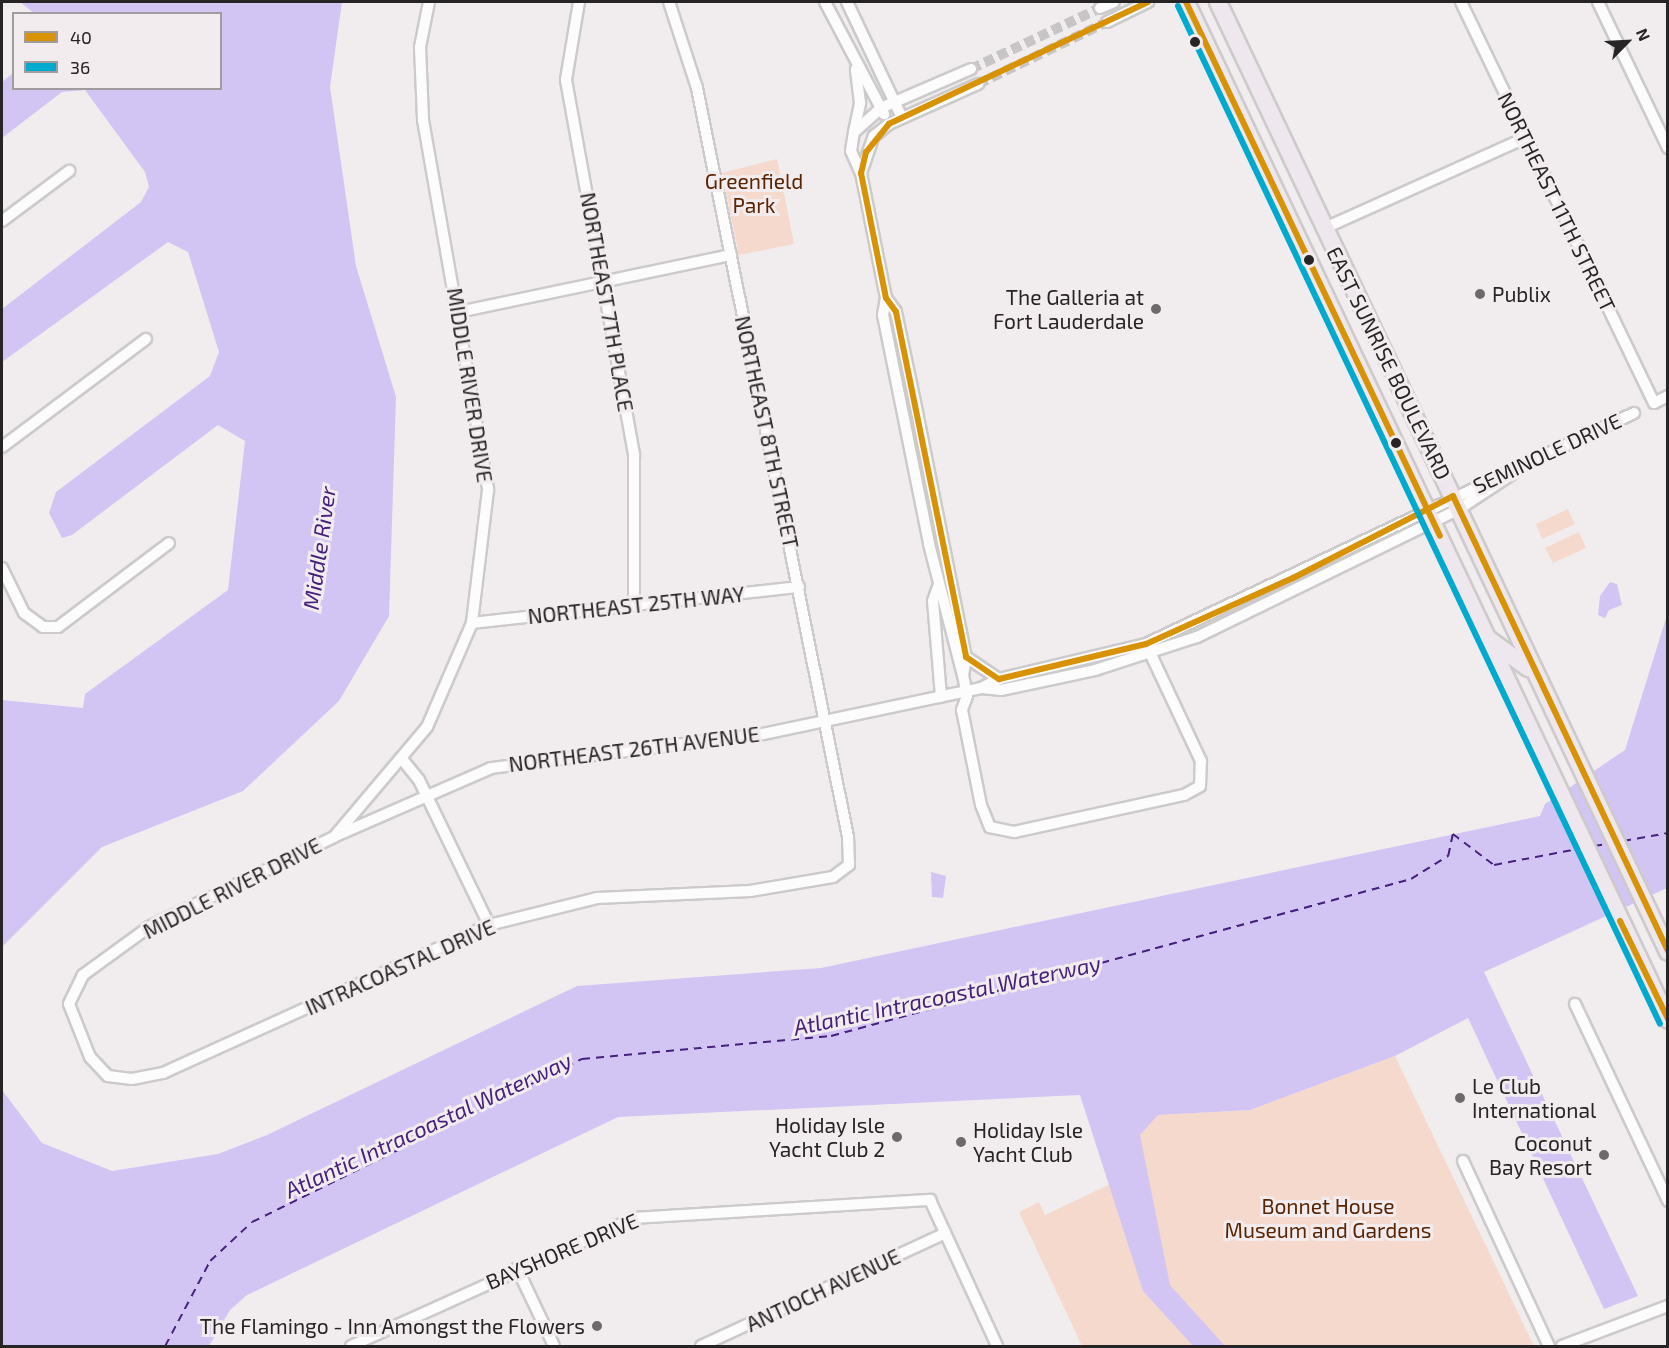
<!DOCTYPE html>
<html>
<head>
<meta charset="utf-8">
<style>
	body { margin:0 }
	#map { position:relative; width:1669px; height:1348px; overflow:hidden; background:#f1edef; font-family:"Exo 2",sans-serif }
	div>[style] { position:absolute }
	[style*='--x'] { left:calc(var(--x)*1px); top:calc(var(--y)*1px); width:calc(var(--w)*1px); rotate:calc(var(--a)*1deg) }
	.green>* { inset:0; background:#f5d9cd }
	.water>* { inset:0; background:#d2c5f4 }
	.ferry>* { height:1.5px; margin-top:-0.75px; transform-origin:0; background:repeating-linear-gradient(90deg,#46207d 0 8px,transparent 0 14px) }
	.street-tunnel>* { height:10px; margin-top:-5px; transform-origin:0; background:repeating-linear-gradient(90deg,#c8c5c6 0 10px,transparent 0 15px) }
	.roads { filter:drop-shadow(2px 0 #cccacb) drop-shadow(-2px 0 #cccacb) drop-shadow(0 2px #cccacb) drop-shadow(0 -2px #cccacb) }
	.street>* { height:10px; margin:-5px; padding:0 5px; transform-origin:5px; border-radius:5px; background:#fdfcfd }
	.primary>* { height:16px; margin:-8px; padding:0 8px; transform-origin:8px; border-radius:8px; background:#eee7ee }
	.bus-1>* { height:6px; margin:-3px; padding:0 3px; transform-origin:3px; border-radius:3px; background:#d89205 }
	.bus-2>* { height:6px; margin:-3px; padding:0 3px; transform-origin:3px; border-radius:3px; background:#00a9ce }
	.dots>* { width:16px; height:16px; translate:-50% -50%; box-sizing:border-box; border:3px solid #f2ecee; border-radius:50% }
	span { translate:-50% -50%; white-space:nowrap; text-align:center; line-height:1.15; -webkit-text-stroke:6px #f2ecee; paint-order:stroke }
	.park-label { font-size:21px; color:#582401 }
	.street-label { font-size:21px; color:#262424 }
	.poi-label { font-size:21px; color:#262424 }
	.left { translate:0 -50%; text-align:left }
	.right { translate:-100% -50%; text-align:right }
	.water-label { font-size:22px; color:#46207d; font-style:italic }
	.frame { position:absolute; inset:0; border:3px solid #262424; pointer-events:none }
	.legend { position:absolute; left:12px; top:12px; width:210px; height:78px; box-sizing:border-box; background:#f2ecee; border:2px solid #a09c9d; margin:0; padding:8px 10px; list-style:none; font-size:18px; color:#262424 }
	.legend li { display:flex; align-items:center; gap:12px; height:30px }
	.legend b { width:30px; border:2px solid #a09c9d }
	.north { position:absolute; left:1597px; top:12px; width:60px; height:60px; -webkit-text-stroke:4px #f2ecee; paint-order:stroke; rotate:66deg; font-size:16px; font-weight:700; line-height:24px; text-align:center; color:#262424 }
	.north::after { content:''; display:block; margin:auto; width:21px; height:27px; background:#262424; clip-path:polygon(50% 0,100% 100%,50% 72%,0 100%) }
</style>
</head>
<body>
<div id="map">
	<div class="green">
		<i style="clip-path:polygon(777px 159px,794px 244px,739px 255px,722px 173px)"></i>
		<i style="clip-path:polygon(1568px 509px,1575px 524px,1542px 539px,1536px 524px)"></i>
		<i style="clip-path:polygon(1579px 532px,1586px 548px,1553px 563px,1545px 548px)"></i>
		<i style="clip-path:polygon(1395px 1056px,1534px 1346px,1082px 1346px,1019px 1212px,1039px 1202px,1045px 1215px,1146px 1167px,1139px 1135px,1158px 1115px,1250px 1110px)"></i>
	</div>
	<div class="water">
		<i style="clip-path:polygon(20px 2px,342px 2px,330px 87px,356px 266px,396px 397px,389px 616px,339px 701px,243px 791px,102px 847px,2px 947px,2px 700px,83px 708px,85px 694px,228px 590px,245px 441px,218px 425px,72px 535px,62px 538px,49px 513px,56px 492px,210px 376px,219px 352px,188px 252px,168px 242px,2px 362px,2px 309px,141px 202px,149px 187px,145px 172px,85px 90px,62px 92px,2px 138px,2px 82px,13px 73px,14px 88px,220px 88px,220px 14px,34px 13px)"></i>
		<i style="clip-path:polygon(1610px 582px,1617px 584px,1622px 605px,1609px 610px,1605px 618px,1598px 615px,1600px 596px)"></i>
		<i style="clip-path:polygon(1667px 615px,1667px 888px,1484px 972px,1638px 1296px,1604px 1309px,1468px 1018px,1395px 1056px,1250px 1110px,1158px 1115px,1140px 1135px,1170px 1285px,1225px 1346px,1193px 1346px,1143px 1291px,1080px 1095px,618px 1117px,247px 1295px,230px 1310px,209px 1346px,2px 1346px,2px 1090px,42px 1143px,112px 1171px,218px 1154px,267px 1135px,577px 986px,821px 968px,1540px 816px,1545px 804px,1625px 750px)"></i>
		<i style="clip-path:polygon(931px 872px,946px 876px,943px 898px,932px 897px)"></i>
	</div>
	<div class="ferry">
		<i style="--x:1453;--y:834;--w:51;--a:37.1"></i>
		<i style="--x:1494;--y:865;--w:85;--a:-10.9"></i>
		<i style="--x:1623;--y:841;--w:46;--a:-10.1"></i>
		<i style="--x:1594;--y:846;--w:13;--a:-9"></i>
		<i style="--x:165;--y:1346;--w:96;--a:-62.1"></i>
		<i style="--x:210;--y:1261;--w:57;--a:-42.9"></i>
		<i style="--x:252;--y:1222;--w:368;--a:-26.3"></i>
		<i style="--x:582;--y:1059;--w:250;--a:-5.3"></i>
		<i style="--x:831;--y:1036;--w:601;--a:-15.15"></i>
		<i style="--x:1411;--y:879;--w:44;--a:-31.9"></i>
		<i style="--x:1448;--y:856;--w:24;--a:-78"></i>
	</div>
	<div class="street-tunnel">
		<i style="--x:971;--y:69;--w:143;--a:-25.3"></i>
		<i style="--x:978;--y:84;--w:143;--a:-25.7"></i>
	</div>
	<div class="roads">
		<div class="street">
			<i style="--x:429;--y:2;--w:46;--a:101.3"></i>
			<i style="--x:420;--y:47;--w:73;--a:87.6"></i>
			<i style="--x:423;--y:120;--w:376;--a:80"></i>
			<i style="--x:488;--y:490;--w:134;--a:96.9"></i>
			<i style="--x:472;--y:623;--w:113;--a:113.4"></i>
			<i style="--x:427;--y:727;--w:144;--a:130.2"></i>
			<i style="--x:334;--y:837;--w:206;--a:154.1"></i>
			<i style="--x:149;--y:927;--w:82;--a:144"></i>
			<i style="--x:83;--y:975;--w:32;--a:116"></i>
			<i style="--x:69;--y:1004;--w:57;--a:68.4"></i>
			<i style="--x:90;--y:1057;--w:26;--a:47"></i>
			<i style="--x:108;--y:1076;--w:24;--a:7"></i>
			<i style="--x:132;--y:1079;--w:32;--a:-11"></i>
			<i style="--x:163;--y:1073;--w:358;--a:-24.4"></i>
			<i style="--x:489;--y:925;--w:111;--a:-14"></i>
			<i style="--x:597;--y:898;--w:153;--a:-2.6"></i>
			<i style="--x:750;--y:891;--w:84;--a:-9.6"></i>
			<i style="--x:833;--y:877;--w:20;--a:-37"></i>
			<i style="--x:849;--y:865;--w:28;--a:-92"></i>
			<i style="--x:848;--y:837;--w:764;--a:-101.4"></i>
			<i style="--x:697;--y:88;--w:90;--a:-108"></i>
			<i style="--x:579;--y:2;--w:79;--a:99.5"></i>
			<i style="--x:566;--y:80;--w:381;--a:79.7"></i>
			<i style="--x:634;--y:455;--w:149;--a:90"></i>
			<i style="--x:825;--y:2;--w:127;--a:62.2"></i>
			<i style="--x:847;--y:2;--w:128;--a:64.6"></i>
			<i style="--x:1461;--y:2;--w:445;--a:64.3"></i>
			<i style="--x:1654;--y:403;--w:16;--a:-27"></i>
			<i style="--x:1598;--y:2;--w:162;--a:64.4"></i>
			<i style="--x:1100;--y:8;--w:15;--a:-23"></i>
			<i style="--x:1107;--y:22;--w:46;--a:-26"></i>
			<i style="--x:971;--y:69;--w:98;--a:156.6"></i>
			<i style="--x:881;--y:108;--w:36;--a:138"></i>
			<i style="--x:854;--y:132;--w:19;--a:99"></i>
			<i style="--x:851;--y:151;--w:24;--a:66"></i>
			<i style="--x:861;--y:173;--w:127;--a:78.7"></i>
			<i style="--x:886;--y:298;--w:17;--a:100"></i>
			<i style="--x:883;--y:315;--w:234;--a:78.6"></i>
			<i style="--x:929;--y:544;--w:135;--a:75.5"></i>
			<i style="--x:963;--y:675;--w:21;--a:79"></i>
			<i style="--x:967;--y:696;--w:15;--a:110"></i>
			<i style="--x:962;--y:710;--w:97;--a:78.7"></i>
			<i style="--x:981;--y:805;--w:24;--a:68"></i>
			<i style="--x:990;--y:827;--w:25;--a:12"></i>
			<i style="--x:1014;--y:832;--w:174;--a:-12.3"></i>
			<i style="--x:1184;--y:795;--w:18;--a:-29"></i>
			<i style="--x:1200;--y:786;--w:25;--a:-88"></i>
			<i style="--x:1201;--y:761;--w:129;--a:-115.2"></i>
			<i style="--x:854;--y:132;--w:30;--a:-78"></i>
			<i style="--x:860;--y:103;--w:34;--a:-97"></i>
			<i style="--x:861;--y:173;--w:39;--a:-71"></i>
			<i style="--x:874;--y:136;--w:19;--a:-39"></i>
			<i style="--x:889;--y:124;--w:98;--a:-24.2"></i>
			<i style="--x:2;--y:221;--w:84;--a:-36.7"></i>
			<i style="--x:1325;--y:228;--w:219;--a:-24.2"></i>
			<i style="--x:886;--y:298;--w:17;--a:54"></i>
			<i style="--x:896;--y:312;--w:92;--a:78.1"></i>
			<i style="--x:915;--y:402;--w:260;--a:78.7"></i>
			<i style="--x:966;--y:657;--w:18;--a:99"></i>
			<i style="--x:458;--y:312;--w:279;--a:-11.8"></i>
			<i style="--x:2;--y:447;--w:180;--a:-36.9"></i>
			<i style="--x:2;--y:568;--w:50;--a:63.9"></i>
			<i style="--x:24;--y:613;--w:24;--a:36"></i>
			<i style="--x:43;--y:627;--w:15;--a:0"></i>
			<i style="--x:58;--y:627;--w:139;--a:-37.1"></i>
			<i style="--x:938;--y:587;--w:15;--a:110"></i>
			<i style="--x:933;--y:601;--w:96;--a:85.2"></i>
			<i style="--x:472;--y:623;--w:329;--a:-6.3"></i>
			<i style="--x:966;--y:657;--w:40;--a:34"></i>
			<i style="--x:982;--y:688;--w:19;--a:6"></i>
			<i style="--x:1001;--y:690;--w:96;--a:-12"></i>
			<i style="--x:1095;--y:670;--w:107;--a:-17.9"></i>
			<i style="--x:1197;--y:637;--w:292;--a:-26"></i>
			<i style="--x:1459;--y:509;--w:64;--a:-33.4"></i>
			<i style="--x:402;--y:759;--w:27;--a:51"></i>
			<i style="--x:419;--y:780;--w:161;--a:64.2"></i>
			<i style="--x:338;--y:835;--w:167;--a:-23.6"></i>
			<i style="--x:491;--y:768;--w:274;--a:-7.1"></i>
			<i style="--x:763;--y:734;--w:223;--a:-11.9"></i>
			<i style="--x:981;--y:688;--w:20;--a:-27"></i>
			<i style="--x:999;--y:679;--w:151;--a:-13.4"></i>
			<i style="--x:1146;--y:644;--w:540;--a:-25.33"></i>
			<i style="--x:1575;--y:1004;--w:218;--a:64.7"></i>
			<i style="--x:1463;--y:1161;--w:204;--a:65.1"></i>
			<i style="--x:517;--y:1268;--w:86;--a:64.6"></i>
			<i style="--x:351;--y:1346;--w:311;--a:-24.3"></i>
			<i style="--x:634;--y:1218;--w:297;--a:-3.5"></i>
			<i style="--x:930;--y:1200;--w:161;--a:65.3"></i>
			<i style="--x:701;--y:1346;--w:269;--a:-24.8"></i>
			<i style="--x:1562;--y:1346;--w:113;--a:-20.7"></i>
		</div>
		<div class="primary">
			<i style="--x:1186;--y:2;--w:1126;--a:64.66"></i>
			<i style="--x:1218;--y:2;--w:1051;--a:64.65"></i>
			<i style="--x:1487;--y:638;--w:51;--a:36.2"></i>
		</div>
	</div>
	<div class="bus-1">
		<i style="--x:1148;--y:2;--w:286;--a:154.8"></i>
		<i style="--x:889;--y:124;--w:36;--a:129"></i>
		<i style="--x:866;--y:152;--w:22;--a:103"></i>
		<i style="--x:861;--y:173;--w:127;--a:78.7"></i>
		<i style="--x:886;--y:298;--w:17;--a:54"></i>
		<i style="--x:896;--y:312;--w:352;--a:78.5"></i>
		<i style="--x:966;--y:657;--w:40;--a:34"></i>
		<i style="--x:999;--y:679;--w:151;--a:-13.4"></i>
		<i style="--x:1146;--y:644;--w:161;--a:-24.2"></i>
		<i style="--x:1293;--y:578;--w:180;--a:-27.1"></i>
		<i style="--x:1453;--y:496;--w:503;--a:64.71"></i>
		<i style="--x:1186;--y:2;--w:591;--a:64.56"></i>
		<i style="--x:1620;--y:921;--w:109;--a:63.9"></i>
	</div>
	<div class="bus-2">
		<i style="--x:1178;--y:6;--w:1126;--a:64.66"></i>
	</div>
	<div class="dots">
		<i style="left:1195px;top:42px;background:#262424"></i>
		<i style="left:1309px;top:260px;background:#262424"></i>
		<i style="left:1480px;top:294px;background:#6d6a6b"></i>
		<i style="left:1156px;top:309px;background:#6d6a6b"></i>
		<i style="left:1396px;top:443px;background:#262424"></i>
		<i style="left:1460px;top:1098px;background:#6d6a6b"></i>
		<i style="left:897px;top:1137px;background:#6d6a6b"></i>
		<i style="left:961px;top:1142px;background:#6d6a6b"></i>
		<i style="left:1604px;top:1155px;background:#6d6a6b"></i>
		<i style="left:597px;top:1326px;background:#6d6a6b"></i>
	</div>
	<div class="park-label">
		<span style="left:754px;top:193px">Greenfield<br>Park</span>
		<span style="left:1328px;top:1218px">Bonnet House<br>Museum and Gardens</span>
	</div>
	<div class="street-label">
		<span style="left:1557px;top:202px;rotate:64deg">NORTHEAST 11TH STREET</span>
		<span style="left:607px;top:302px;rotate:80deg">NORTHEAST 7TH PLACE</span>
		<span style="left:1389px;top:363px;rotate:64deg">EAST SUNRISE BOULEVARD</span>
		<span style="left:470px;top:385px;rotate:81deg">MIDDLE RIVER DRIVE</span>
		<span style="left:767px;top:432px;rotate:78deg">NORTHEAST 8TH STREET</span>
		<span style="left:1547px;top:453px;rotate:-25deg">SEMINOLE DRIVE</span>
		<span style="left:636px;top:605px;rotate:-6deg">NORTHEAST 25TH WAY</span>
		<span style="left:634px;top:749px;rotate:-7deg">NORTHEAST 26TH AVENUE</span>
		<span style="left:232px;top:888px;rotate:-27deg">MIDDLE RIVER DRIVE</span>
		<span style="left:400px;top:967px;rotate:-24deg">INTRACOASTAL DRIVE</span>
		<span style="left:562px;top:1251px;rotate:-23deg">BAYSHORE DRIVE</span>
		<span style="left:823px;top:1290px;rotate:-25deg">ANTIOCH AVENUE</span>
	</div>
	<div class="poi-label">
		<span class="left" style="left:1492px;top:294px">Publix</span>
		<span class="right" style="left:1144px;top:309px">The Galleria at<br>Fort Lauderdale</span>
		<span class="left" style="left:1472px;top:1098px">Le Club<br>International</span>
		<span class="right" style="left:885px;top:1137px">Holiday Isle<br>Yacht Club 2</span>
		<span class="left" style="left:973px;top:1142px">Holiday Isle<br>Yacht Club</span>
		<span class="right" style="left:1592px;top:1155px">Coconut<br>Bay Resort</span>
		<span class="right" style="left:585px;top:1326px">The Flamingo - Inn Amongst the Flowers</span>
	</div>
	<div class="water-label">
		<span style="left:319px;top:548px;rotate:-82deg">Middle River</span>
		<span style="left:947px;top:995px;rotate:-12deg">Atlantic Intracoastal Waterway</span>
		<span style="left:428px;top:1125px;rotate:-25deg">Atlantic Intracoastal Waterway</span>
	</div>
	<div class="frame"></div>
	<ul class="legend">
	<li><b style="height:8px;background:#d89205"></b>40</li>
	<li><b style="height:8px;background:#00a9ce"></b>36</li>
	</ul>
	<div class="north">N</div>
</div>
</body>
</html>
